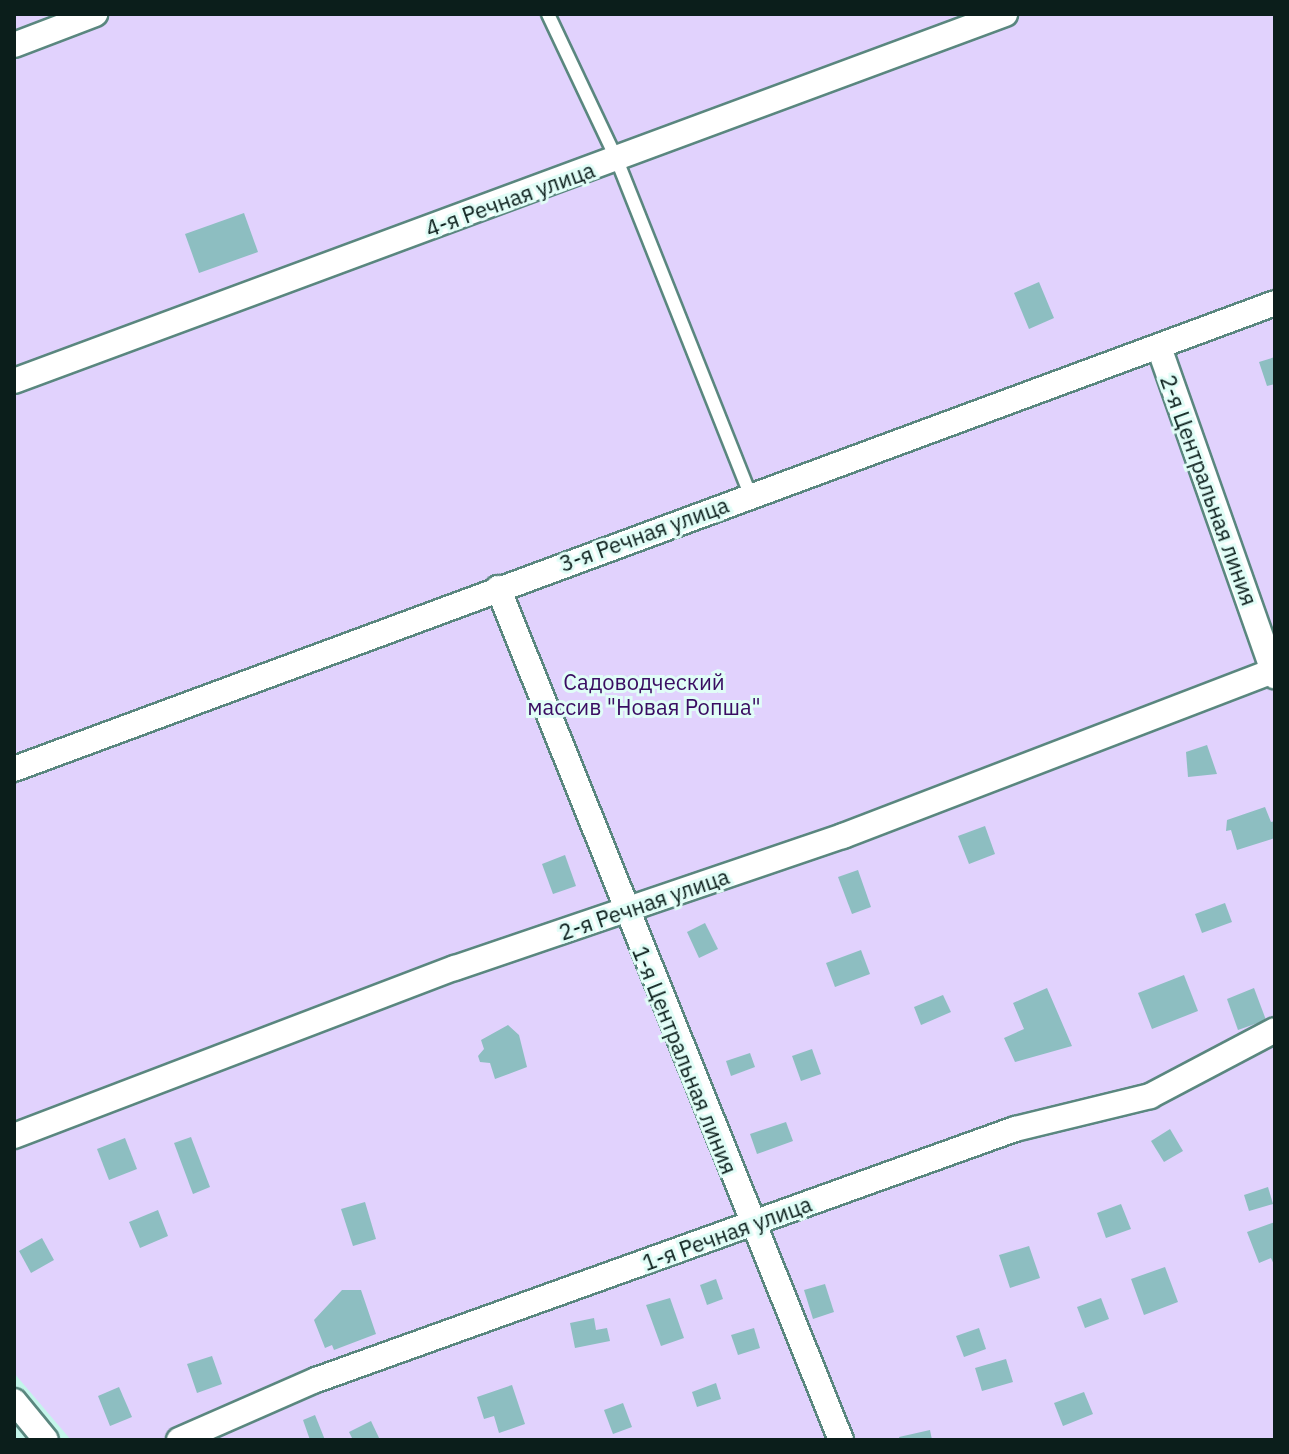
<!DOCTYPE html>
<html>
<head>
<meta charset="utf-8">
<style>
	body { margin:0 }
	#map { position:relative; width:1289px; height:1454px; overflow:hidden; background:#c4f5eb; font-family:"IBM Plex Sans",sans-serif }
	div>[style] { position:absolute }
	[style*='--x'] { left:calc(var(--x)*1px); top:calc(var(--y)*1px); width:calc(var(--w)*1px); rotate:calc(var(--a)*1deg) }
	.green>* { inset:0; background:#e1d2fd }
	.building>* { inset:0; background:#8dbec1 }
	.roads { filter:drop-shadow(2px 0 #5a877f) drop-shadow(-2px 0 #5a877f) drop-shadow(0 2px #5a877f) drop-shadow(0 -2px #5a877f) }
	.lane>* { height:12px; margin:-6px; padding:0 6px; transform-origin:6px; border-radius:6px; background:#fff }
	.street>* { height:24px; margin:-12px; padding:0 12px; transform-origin:12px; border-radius:12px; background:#fff }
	span { translate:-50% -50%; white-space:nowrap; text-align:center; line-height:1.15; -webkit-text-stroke:6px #e1fdf7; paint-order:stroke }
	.street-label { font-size:22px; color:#0b1e1b }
	.park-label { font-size:22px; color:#3a0d62 }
	.frame { position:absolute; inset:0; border:16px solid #0b1e1b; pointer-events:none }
</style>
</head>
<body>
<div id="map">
	<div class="green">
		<i style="clip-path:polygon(14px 14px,1275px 14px,1275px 1440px,71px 1440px,14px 1373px)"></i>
	</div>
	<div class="building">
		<i style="clip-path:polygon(244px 213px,258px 252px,199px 273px,185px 234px)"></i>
		<i style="clip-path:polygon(1039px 282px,1054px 318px,1029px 329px,1014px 293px)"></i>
		<i style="clip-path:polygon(1275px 357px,1275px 384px,1267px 386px,1259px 362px)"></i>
		<i style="clip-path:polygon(1207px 745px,1217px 774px,1188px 777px,1186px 752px)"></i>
		<i style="clip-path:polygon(1265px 807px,1271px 822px,1275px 821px,1275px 838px,1237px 850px,1231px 830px,1226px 831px,1227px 820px)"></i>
		<i style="clip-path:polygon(985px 826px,995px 854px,969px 864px,958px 836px)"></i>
		<i style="clip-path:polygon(565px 855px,576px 886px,553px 894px,542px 864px)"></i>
		<i style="clip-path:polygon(858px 870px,871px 907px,852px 914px,838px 877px)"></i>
		<i style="clip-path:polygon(1225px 903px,1232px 922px,1202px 933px,1195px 914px)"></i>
		<i style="clip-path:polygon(705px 923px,718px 949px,699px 958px,687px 932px)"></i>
		<i style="clip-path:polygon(861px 950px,870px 974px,835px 987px,826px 963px)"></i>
		<i style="clip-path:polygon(1184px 975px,1198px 1011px,1152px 1029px,1138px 993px)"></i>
		<i style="clip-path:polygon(1047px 988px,1072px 1046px,1015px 1062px,1004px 1038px,1024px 1029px,1013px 1003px)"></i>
		<i style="clip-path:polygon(1254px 988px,1266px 1020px,1238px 1030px,1227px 999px)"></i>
		<i style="clip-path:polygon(943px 995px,951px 1012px,921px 1025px,914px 1007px)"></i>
		<i style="clip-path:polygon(508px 1025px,519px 1035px,527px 1067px,495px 1079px,490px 1063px,480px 1062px,478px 1056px,484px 1049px,481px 1040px)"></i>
		<i style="clip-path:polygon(812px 1049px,821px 1074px,801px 1081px,792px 1056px)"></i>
		<i style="clip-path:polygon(750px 1053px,755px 1067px,731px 1076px,726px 1061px)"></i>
		<i style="clip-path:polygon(786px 1122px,793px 1141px,757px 1154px,750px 1134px)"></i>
		<i style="clip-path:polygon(1170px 1129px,1183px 1151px,1164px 1162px,1151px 1141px)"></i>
		<i style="clip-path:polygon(191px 1137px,210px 1187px,193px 1194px,174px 1143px)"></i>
		<i style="clip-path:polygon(125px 1138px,137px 1169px,109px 1180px,97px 1149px)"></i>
		<i style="clip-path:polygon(1268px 1187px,1273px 1204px,1249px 1211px,1244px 1195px)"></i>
		<i style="clip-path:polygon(365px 1202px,376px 1239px,353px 1246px,341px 1209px)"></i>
		<i style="clip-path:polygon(1121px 1204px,1131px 1229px,1106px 1238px,1097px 1213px)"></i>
		<i style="clip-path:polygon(158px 1210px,168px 1236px,140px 1248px,129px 1222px)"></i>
		<i style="clip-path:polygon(1275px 1222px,1275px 1267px,1271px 1258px,1259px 1263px,1247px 1232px)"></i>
		<i style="clip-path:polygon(42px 1238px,54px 1260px,31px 1273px,19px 1251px)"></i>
		<i style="clip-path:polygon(1029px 1246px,1040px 1278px,1010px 1288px,999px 1255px)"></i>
		<i style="clip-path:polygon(1165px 1267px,1178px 1302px,1144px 1315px,1131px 1279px)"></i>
		<i style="clip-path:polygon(716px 1279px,723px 1299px,707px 1305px,700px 1285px)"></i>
		<i style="clip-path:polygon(825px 1284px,834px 1312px,813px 1319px,804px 1290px)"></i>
		<i style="clip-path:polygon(342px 1290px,361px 1290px,376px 1334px,334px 1350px,332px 1345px,325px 1348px,314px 1320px)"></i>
		<i style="clip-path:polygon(670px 1298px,684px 1338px,661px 1346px,646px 1305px)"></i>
		<i style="clip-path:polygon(1101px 1298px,1109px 1319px,1085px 1328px,1077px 1307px)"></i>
		<i style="clip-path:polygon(594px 1318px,596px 1330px,607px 1328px,610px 1341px,575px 1348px,570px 1323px)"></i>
		<i style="clip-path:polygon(754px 1328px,760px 1348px,738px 1355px,731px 1335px)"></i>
		<i style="clip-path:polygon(979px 1328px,986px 1349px,964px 1357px,956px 1336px)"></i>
		<i style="clip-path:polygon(212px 1356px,222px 1384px,197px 1393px,187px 1364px)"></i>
		<i style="clip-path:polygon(1006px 1359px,1013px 1382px,982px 1391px,975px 1368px)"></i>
		<i style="clip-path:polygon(716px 1383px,721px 1399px,697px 1407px,692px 1392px)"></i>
		<i style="clip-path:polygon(512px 1385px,525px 1424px,499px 1433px,494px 1416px,484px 1419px,477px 1397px)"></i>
		<i style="clip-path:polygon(119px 1387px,132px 1417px,110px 1426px,98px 1396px)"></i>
		<i style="clip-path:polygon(1084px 1392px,1093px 1414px,1063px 1426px,1054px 1403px)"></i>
		<i style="clip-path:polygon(623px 1403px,632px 1427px,613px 1434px,604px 1410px)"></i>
		<i style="clip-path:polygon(315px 1415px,325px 1440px,310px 1440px,303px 1420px)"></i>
		<i style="clip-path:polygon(371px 1421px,380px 1440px,353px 1440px,349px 1432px)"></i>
		<i style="clip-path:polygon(930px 1430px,932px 1440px,900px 1440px,899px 1437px)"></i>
	</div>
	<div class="roads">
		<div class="lane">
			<i style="--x:548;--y:14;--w:161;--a:64.7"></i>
			<i style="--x:617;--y:160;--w:360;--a:68.3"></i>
		</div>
		<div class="street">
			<i style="--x:14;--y:45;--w:87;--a:-20.9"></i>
			<i style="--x:1160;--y:350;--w:346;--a:70.6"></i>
			<i style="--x:14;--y:381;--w:1057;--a:-20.32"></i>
			<i style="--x:498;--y:588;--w:918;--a:68.07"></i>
			<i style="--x:14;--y:769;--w:1344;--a:-20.28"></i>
			<i style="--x:14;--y:1136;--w:472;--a:-20.9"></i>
			<i style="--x:455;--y:968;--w:410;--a:-18.8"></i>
			<i style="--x:843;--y:836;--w:461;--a:-21"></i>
			<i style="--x:14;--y:1401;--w:50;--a:50.6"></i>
			<i style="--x:179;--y:1440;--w:150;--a:-23.7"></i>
			<i style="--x:316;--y:1380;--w:743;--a:-19.75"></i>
			<i style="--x:1015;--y:1129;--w:139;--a:-13.7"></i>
			<i style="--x:1150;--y:1096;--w:141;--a:-27.8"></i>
		</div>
	</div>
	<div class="street-label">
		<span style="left:510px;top:199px;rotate:-20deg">4-я Речная улица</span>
		<span style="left:1209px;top:490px;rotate:70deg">2-я Центральная линия</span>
		<span style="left:644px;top:534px;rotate:-20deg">3-я Речная улица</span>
		<span style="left:644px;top:904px;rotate:-19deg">2-я Речная улица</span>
		<span style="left:685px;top:1060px;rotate:68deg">1-я Центральная линия</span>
		<span style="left:727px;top:1233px;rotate:-20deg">1-я Речная улица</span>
	</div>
	<div class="park-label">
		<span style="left:644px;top:694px">Садоводческий<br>массив "Новая Ропша"</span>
	</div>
	<div class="frame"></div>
</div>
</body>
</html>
